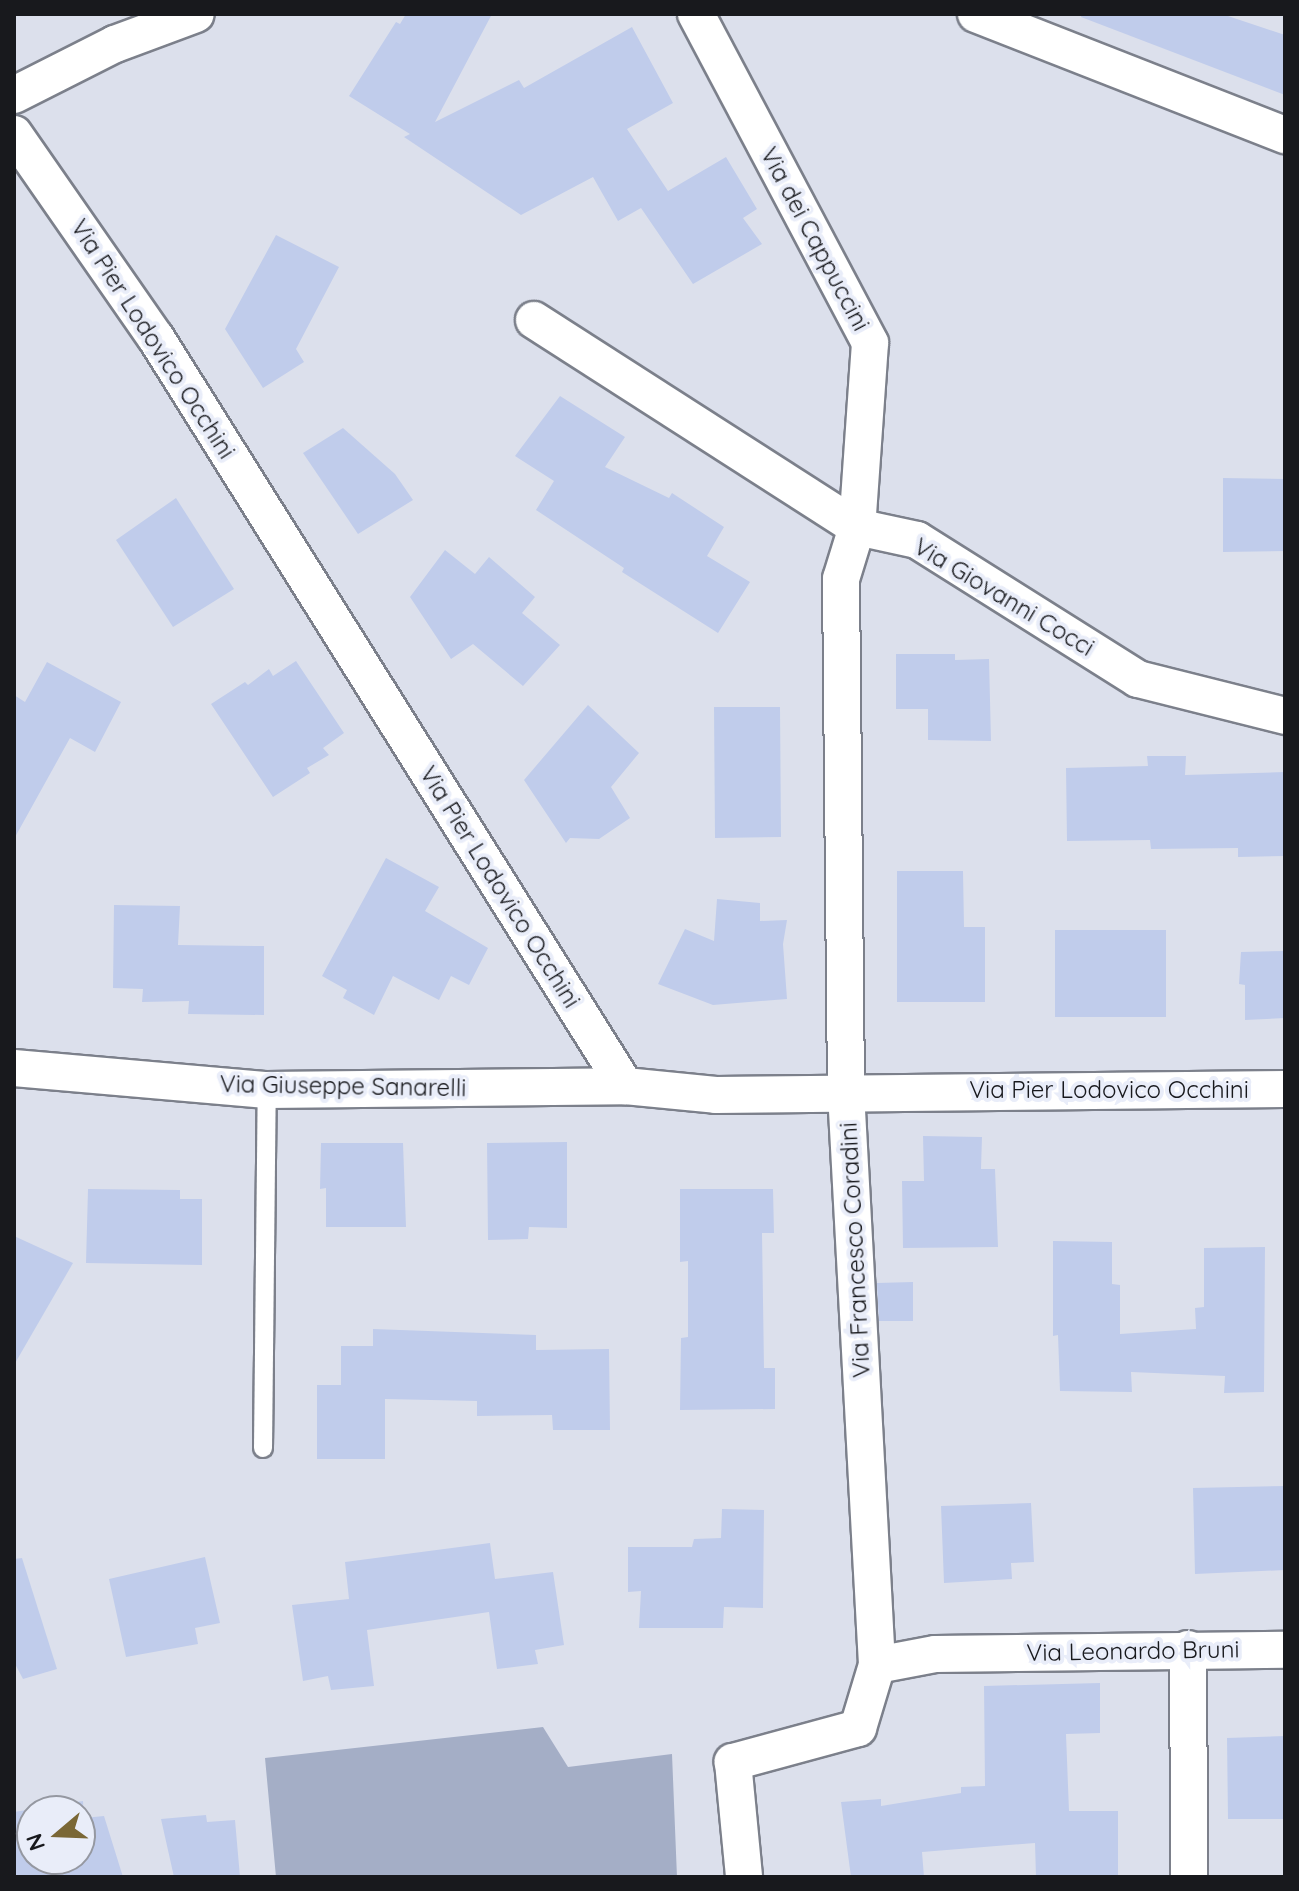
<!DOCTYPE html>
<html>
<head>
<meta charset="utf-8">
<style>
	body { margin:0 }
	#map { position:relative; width:1299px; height:1891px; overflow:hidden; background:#dce0ec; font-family:Quicksand,sans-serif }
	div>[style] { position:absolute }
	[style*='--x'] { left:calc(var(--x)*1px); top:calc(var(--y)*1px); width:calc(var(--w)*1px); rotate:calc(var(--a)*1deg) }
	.green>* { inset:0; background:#a4aec6 }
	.building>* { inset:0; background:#c0cceb }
	.roads { filter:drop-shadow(2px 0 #7c808b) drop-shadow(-2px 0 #7c808b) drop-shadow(0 2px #7c808b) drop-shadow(0 -2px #7c808b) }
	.lane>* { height:18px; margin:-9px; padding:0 9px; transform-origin:9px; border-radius:9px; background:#fff }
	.street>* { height:36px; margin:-18px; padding:0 18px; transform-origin:18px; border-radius:18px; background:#fff }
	span { translate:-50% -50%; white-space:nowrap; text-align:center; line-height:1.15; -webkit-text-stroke:8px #e9edf9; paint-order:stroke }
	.street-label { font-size:24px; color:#18191d }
	.frame { position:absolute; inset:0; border:16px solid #18191d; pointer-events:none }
	.north { position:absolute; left:16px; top:1795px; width:80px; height:80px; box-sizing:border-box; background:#e9edf9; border:2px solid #9598a1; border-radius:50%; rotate:251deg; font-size:22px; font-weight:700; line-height:32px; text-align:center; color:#18191d }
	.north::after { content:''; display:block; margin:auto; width:28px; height:36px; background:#7a6736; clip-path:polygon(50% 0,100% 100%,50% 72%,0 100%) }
</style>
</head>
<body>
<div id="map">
	<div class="green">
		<i style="clip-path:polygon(543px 1727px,568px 1767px,672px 1754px,677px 1877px,276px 1877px,265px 1758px)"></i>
	</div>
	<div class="building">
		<i style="clip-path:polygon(406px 14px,492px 14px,435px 122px,519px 80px,524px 88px,632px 27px,673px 103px,627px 129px,668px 191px,726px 157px,757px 209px,743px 218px,762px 244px,693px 284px,641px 208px,618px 221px,593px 177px,521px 215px,404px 137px,410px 134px,349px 96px,396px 22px,400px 24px)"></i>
		<i style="clip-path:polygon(1082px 14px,1222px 14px,1285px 35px,1285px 95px,1081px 17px)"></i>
		<i style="clip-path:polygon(276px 235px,339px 267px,296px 349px,304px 362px,263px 388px,225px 329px)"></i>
		<i style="clip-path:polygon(560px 396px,625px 437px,605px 467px,669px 498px,672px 493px,724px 527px,707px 556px,750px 582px,718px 633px,622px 572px,624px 568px,536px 510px,554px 481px,515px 456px)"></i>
		<i style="clip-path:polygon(343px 428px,395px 474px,413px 500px,358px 534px,303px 453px)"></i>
		<i style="clip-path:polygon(1223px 478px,1285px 479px,1285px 551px,1223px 552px)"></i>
		<i style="clip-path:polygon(176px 498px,234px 589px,173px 627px,116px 540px)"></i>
		<i style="clip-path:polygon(445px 550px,475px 574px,489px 557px,535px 597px,522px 613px,560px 645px,523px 686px,473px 644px,451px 659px,410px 597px)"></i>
		<i style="clip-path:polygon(896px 654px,955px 654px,955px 660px,989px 659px,991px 741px,928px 740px,928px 709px,896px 709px)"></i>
		<i style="clip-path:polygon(296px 661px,344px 733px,323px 748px,329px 755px,307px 768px,310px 773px,273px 797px,211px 704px,245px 682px,248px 685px,269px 669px,273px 676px)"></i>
		<i style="clip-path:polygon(47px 662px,121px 702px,95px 752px,70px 738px,14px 839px,14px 695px,25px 702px)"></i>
		<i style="clip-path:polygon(588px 705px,639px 753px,611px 787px,630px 818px,599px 839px,570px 838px,566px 843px,524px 780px)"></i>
		<i style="clip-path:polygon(714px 707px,780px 707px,781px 837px,715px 838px)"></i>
		<i style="clip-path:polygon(1147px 756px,1186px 756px,1185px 775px,1285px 772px,1285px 856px,1238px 857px,1238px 848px,1151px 849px,1150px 840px,1067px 841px,1066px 768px,1148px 766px)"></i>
		<i style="clip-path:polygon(386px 858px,439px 887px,425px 911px,488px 948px,469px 985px,451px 976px,439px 1000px,393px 976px,374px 1015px,343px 998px,347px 990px,322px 976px)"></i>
		<i style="clip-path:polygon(897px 871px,963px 871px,964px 927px,985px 927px,985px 1002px,897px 1002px)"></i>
		<i style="clip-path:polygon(717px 899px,760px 903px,760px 921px,787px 920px,783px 944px,787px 999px,713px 1005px,658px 984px,685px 929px,714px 941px)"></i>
		<i style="clip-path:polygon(114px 905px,180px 906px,178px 945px,264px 946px,264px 1015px,188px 1014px,189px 1001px,142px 1002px,143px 989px,113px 988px)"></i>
		<i style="clip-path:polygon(1055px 930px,1166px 930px,1166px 1017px,1055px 1017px)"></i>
		<i style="clip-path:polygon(1285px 951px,1285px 1018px,1245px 1020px,1245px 985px,1239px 984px,1241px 952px)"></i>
		<i style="clip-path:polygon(923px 1136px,982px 1137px,981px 1169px,995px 1169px,998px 1247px,903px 1248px,902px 1181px,924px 1181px)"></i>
		<i style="clip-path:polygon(567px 1142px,567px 1228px,529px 1227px,528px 1239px,488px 1240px,487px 1143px)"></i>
		<i style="clip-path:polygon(321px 1143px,403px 1143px,406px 1227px,326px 1227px,326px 1188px,320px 1189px)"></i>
		<i style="clip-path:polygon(88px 1189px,180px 1190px,180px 1199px,202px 1199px,202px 1265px,86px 1263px)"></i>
		<i style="clip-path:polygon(680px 1189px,773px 1189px,774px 1233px,762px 1233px,764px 1368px,775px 1368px,775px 1409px,680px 1410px,681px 1338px,688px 1337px,688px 1261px,680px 1262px)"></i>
		<i style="clip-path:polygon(14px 1236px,73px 1263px,14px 1365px)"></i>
		<i style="clip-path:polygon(1053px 1241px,1112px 1242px,1112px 1284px,1120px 1285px,1120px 1334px,1196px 1329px,1195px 1308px,1204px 1307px,1204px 1248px,1265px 1247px,1264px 1392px,1224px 1393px,1225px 1376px,1131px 1372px,1132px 1392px,1060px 1391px,1058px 1335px,1053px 1336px)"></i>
		<i style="clip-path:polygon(913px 1282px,913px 1321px,879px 1321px,877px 1283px)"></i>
		<i style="clip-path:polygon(373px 1329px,536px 1335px,536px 1350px,609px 1349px,610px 1430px,553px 1430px,552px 1415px,477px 1416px,477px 1401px,385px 1399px,385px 1459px,317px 1459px,317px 1385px,341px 1385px,341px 1346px,373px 1346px)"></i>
		<i style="clip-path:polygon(1285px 1486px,1285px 1570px,1195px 1574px,1193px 1488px)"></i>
		<i style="clip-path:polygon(1031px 1503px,1034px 1562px,1011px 1563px,1012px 1579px,944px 1583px,941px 1506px)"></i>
		<i style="clip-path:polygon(722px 1509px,764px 1510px,763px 1608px,724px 1607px,723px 1628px,639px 1628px,641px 1591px,628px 1592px,628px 1547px,692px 1547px,694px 1539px,721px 1538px)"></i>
		<i style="clip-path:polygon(490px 1543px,495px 1579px,553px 1572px,564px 1645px,535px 1650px,538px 1664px,497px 1669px,489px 1612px,367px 1630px,374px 1686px,331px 1690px,328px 1676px,303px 1681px,292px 1605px,349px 1599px,345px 1562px)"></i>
		<i style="clip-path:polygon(205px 1557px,220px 1623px,195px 1628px,198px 1644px,126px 1657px,109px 1579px)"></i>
		<i style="clip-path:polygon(22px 1558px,57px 1669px,23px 1679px,14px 1662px,14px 1559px)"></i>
		<i style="clip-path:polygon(1100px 1683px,1100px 1733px,1066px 1734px,1069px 1811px,1118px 1811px,1118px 1877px,1036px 1877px,1035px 1843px,922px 1852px,924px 1877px,851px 1877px,841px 1802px,881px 1799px,881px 1806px,961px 1793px,961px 1787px,985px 1786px,984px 1686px)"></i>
		<i style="clip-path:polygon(1285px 1736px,1285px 1819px,1228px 1819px,1227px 1738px)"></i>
		<i style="clip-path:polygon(evenodd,83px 1801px,84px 1818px,104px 1816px,123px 1877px,14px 1877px,14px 1812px,83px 1801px,32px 1811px,80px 1811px,80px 1859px,32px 1859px,32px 1811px)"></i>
		<i style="clip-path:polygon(206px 1815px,207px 1822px,235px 1820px,240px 1877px,174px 1877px,161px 1819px)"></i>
	</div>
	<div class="roads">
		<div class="lane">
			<i style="--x:263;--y:1448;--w:358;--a:-89.4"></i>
		</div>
		<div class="street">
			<i style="--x:696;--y:14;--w:372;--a:62.1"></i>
			<i style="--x:870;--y:343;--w:184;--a:94"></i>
			<i style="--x:857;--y:527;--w:54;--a:107.1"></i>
			<i style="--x:841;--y:579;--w:513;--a:89.44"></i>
			<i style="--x:846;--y:1092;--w:574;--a:86.9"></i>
			<i style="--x:877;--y:1665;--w:66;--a:106.8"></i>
			<i style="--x:858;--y:1728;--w:130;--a:164.8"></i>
			<i style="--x:733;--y:1762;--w:116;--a:84.5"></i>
			<i style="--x:976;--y:14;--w:332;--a:21.4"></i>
			<i style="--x:14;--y:95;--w:113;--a:-26.8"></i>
			<i style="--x:115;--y:44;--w:86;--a:-20.3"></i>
			<i style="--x:14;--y:134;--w:249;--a:55.2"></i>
			<i style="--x:156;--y:338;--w:883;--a:57.91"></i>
			<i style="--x:625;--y:1086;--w:91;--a:5.6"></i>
			<i style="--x:716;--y:1095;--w:569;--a:-0.6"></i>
			<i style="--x:534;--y:320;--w:384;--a:32.7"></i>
			<i style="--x:857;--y:527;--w:61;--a:12.2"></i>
			<i style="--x:917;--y:540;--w:261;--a:32.2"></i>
			<i style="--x:1138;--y:679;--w:152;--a:14.1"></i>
			<i style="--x:14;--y:1068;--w:254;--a:5"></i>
			<i style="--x:267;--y:1090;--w:358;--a:-0.6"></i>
			<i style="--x:1188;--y:1649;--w:228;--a:89.7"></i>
			<i style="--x:877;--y:1665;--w:59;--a:-10.7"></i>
			<i style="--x:935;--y:1654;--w:350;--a:-0.7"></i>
		</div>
	</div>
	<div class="street-label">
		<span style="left:815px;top:239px;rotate:62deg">Via dei Cappuccini</span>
		<span style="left:153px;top:339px;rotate:57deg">Via Pier Lodovico Occhini</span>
		<span style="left:1004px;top:597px;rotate:31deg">Via Giovanni Cocci</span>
		<span style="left:500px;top:887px;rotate:58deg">Via Pier Lodovico Occhini</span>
		<span style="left:343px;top:1086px;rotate:1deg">Via Giuseppe Sanarelli</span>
		<span style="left:1109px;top:1090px">Via Pier Lodovico Occhini</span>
		<span style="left:855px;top:1250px;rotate:-93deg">Via Francesco Coradini</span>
		<span style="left:1133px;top:1651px;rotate:-1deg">Via Leonardo Bruni</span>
	</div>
	<div class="frame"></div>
	<div class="north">N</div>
</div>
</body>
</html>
